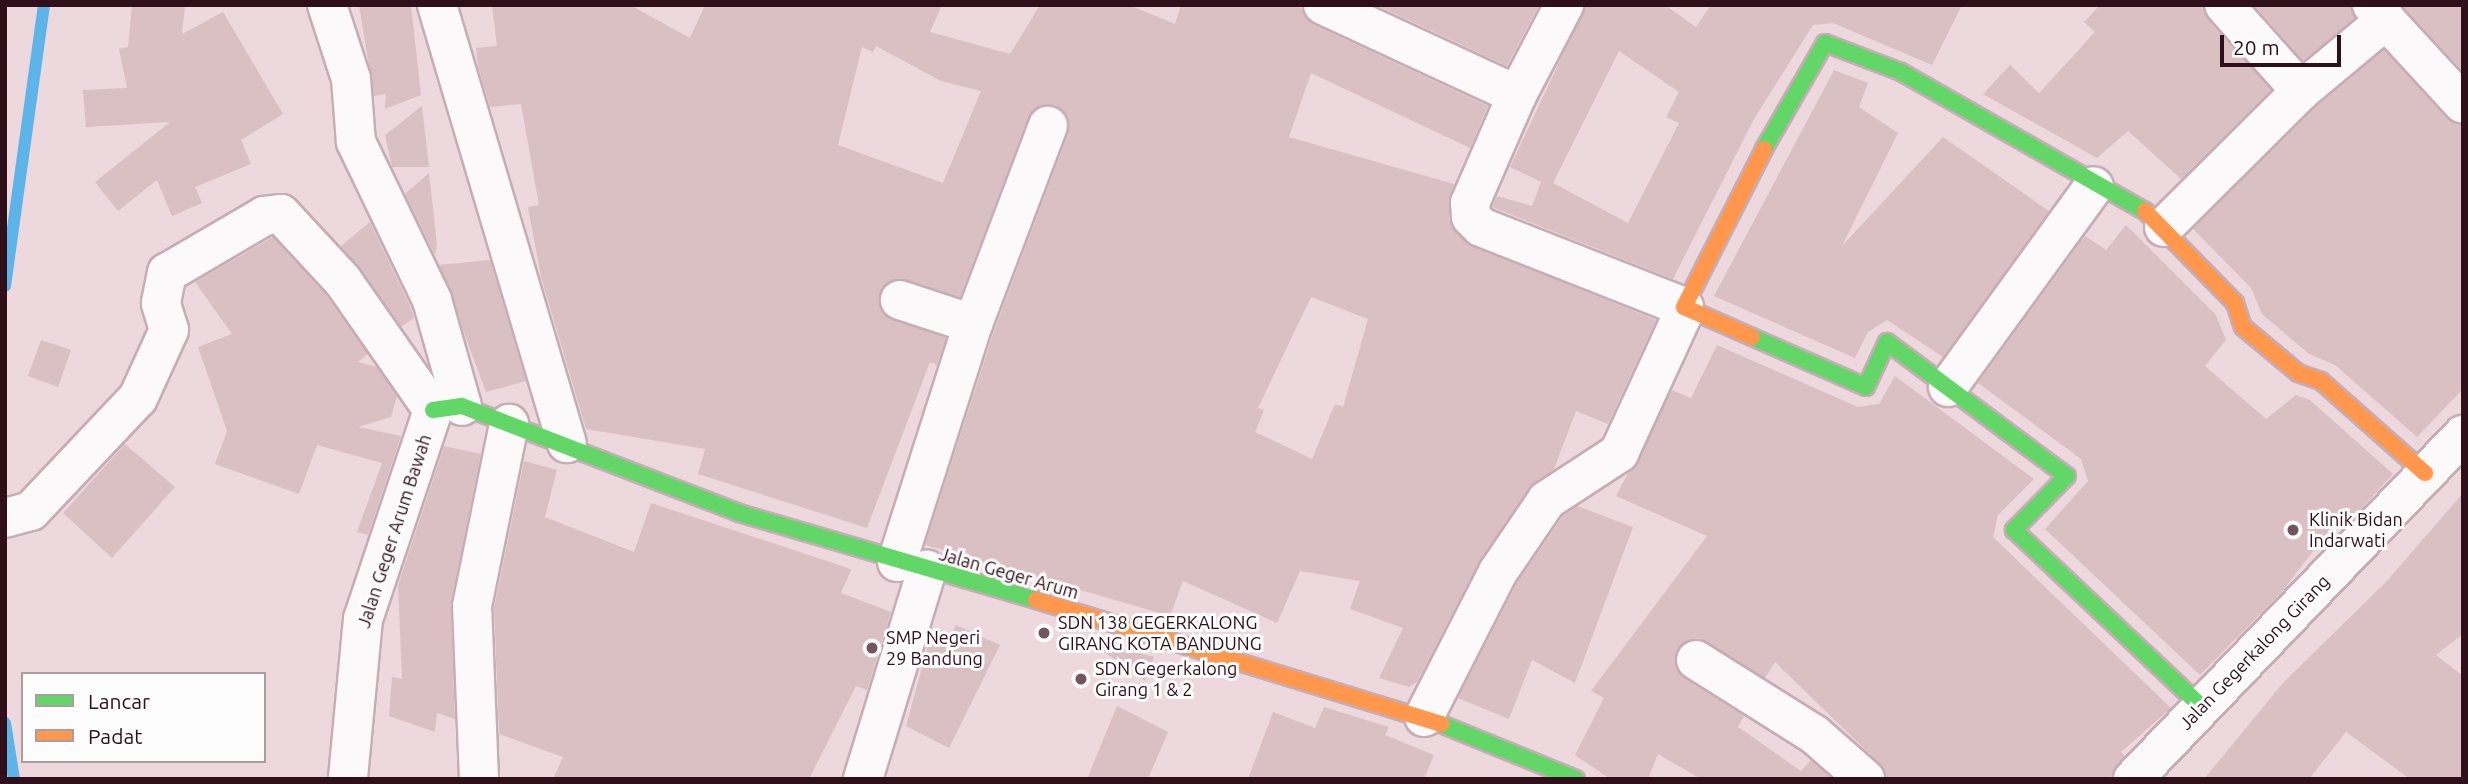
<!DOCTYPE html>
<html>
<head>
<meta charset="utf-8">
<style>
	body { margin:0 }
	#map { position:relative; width:2468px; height:784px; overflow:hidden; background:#edd8de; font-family:Ubuntu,sans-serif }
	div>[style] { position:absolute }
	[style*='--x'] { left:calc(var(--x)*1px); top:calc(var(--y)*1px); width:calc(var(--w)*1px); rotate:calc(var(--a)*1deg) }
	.stream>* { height:12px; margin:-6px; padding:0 6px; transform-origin:6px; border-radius:6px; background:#5db4e8 }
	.building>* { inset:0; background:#dac0c2 }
	.roads { filter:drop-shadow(2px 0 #c6adb5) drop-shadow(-2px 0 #c6adb5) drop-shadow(0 2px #c6adb5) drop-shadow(0 -2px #c6adb5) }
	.street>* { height:38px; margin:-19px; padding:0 19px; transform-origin:19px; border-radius:19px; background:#fcf9fa }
	.fast>* { height:16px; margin:-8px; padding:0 8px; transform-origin:8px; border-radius:8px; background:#63d668 }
	.slow>* { height:16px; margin:-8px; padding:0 8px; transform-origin:8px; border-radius:8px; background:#ff974d }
	.dots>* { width:19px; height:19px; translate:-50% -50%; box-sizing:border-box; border:4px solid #fcfcfc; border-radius:50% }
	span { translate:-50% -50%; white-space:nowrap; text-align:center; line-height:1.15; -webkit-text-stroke:6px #fcfcfc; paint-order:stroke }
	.poi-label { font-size:18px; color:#2f0f1a }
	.left { translate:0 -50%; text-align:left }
	.street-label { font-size:18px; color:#2f0f1a }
	.frame { position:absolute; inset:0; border:7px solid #2f0f1a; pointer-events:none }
	.legend { position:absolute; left:21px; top:672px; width:245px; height:91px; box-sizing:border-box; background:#fcfcfc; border:2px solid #aa9da2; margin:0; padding:9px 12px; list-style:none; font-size:21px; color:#2f0f1a }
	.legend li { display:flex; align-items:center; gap:14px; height:35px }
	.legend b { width:35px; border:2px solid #aa9da2 }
	.scale { position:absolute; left:2220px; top:35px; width:121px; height:32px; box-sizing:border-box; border:4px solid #2f0f1a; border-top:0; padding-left:9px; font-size:21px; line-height:24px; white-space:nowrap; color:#2f0f1a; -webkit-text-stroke:5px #fcfcfc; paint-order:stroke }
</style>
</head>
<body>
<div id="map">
	<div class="stream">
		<i style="--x:5;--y:286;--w:284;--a:-82.1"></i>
		<i style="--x:5;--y:723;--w:57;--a:80.9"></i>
	</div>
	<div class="building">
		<i style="clip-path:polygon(132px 5px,185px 5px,182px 34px,223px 12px,283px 114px,241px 140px,251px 164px,195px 187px,202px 203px,172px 216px,157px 180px,118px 211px,95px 182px,170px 122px,86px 127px,83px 90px,127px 88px,119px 49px,128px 47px)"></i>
		<i style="clip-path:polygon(359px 5px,411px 5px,421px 95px,385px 109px,386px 94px,374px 96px)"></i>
		<i style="clip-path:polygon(evenodd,492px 5px,630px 5px,690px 38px,705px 5px,942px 5px,930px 32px,1010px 54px,1040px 5px,1129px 5px,1175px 24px,1181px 5px,1298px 5px,1314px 25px,1488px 106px,1470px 148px,1311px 73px,1289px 137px,1454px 184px,1449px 219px,1466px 243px,1656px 320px,1608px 424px,1576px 411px,1554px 469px,1529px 488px,1480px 560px,1417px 682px,1409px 687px,1379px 678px,1403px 628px,1350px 609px,1360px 581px,1300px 571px,1277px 623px,1183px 581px,1170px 616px,977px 560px,960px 548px,958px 554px,925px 545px,994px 331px,1068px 134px,1065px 113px,1055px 105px,1035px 109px,1028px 118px,960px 297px,896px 279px,880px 293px,884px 315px,946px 338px,937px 365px,930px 362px,867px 528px,698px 474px,705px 449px,586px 429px,541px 277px,528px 207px,539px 205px,521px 104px,490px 107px,478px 66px,476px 48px,497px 46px,492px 5px,876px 46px,941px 81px,981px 91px,943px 183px,838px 145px,862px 47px,873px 52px,876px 46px,492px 5px,1311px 297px,1368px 319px,1343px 407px,1335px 404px,1312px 459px,1255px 432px,1264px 410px,1258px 408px,1311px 297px)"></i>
		<i style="clip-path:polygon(1376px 5px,1539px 5px,1507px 66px)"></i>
		<i style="clip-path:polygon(evenodd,1586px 5px,1665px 5px,1696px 27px,1711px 5px,1962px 5px,1932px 65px,1833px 23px,1813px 25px,1754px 119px,1673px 279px,1492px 207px,1497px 196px,1532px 206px,1541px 182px,1510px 167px,1586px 5px,1619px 51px,1679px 92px,1666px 117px,1679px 123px,1628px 223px,1553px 183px,1619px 51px)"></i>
		<i style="clip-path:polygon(2100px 5px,2203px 5px,2208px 20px,2271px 90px,2181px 179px,2128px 131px,2097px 158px,1983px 94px,2010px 65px,2039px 93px,2095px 32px,2084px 22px)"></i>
		<i style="clip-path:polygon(2254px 5px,2351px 5px,2355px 18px,2303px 61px)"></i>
		<i style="clip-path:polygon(2402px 5px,2463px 5px,2463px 71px,2402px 6px)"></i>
		<i style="clip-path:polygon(2384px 50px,2447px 119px,2463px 125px,2463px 389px,2417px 437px,2335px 365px,2309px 354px,2262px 314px,2251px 288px,2193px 229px,2316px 107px)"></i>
		<i style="clip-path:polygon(1834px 70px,1868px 83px,1859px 107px,1898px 133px,1842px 246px,1943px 137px,2049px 211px,1943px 357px,1887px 320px,1868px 332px,1855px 358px,1714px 296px)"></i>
		<i style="clip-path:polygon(422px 106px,429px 167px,392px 167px,385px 135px)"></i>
		<i style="clip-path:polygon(429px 173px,437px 245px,435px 255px,405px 194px)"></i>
		<i style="clip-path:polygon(370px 222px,411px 308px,414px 318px,401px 327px,341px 246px)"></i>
		<i style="clip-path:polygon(2126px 225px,2216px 315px,2226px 340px,2205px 366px,2266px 419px,2296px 395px,2310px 400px,2393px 474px,2344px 528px,2336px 521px,2281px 593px,2200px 675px,2045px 529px,2088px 481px,2081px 459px,1978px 383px,2085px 236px,2106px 250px)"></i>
		<i style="clip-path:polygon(273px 237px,326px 295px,368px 354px,358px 362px,377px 367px,397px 396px,391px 417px,358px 427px,401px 436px,368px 535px,357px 532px,382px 463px,317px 445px,299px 494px,215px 464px,227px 431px,198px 347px,232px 334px,195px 282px)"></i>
		<i style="clip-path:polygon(490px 260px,526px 381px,486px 392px,439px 265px)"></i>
		<i style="clip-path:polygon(41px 340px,71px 350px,58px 387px,28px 376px)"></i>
		<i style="clip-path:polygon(1717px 345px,1858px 407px,1879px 404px,1895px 376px,2034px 479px,1998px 515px,1993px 537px,2171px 708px,2121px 752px,2125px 756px,2109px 779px,1886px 779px,1879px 763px,1775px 662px,1765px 678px,1698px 638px,1677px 649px,1676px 670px,1684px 678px,1744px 716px,1738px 727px,1801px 771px,1811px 760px,1832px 779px,1701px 779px,1658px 754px,1648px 779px,1610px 779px,1575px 755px,1604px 698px,1591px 691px,1707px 536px,1616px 496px,1672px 390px,1691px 398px)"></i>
		<i style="clip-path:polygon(125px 444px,175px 487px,112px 558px,63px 513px)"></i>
		<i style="clip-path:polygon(444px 446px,481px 454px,451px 602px,455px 719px,437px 713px,435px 732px,389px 716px,392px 677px,402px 679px,398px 585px)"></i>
		<i style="clip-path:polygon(524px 461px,557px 470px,545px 517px,634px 552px,651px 503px,845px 567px,851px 570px,841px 593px,891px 612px,867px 690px,856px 686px,809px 779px,553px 779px,563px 757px,499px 734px,494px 608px)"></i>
		<i style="clip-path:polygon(2463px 493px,2463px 634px,2436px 655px,2463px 676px,2463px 779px,2410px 779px,2346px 732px,2309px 779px,2204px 779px,2283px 683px,2386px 582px)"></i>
		<i style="clip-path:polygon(1577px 506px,1633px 527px,1575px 683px,1532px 660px,1509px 719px,1458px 698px,1517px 583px,1563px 516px)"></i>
		<i style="clip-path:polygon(956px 625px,1000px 645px,949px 748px,906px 726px,933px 627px,952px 634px)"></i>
		<i style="clip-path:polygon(1083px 637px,1154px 657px,1145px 681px)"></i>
		<i style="clip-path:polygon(1117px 706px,1168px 732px,1148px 779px,1087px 779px)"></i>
		<i style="clip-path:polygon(1324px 707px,1389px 727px,1385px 735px,1434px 755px,1424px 779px,1248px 779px,1273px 712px,1315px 728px)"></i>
	</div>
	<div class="roads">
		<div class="street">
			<i style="--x:327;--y:5;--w:78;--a:72"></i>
			<i style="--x:351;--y:79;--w:63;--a:85.5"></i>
			<i style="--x:356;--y:142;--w:175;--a:64.3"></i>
			<i style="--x:432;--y:300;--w:110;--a:74.2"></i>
			<i style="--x:437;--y:5;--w:457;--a:73.5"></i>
			<i style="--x:1323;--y:5;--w:214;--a:24.9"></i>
			<i style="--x:2372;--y:5;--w:134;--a:47.4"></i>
			<i style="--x:2301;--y:91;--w:111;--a:-39.9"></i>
			<i style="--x:2164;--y:227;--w:193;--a:-44.8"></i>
			<i style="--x:2301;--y:91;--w:115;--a:-131.8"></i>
			<i style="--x:973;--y:324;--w:212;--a:-69.3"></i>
			<i style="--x:1948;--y:387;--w:248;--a:-54"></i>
			<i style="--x:5;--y:518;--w:27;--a:-15"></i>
			<i style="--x:31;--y:511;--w:156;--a:-46.6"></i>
			<i style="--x:138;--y:398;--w:75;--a:-65.5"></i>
			<i style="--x:169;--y:330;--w:28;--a:-107"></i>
			<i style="--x:161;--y:303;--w:31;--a:-79"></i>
			<i style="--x:167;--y:273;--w:113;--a:-30.4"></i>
			<i style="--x:264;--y:216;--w:17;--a:-7"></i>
			<i style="--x:281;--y:214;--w:91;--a:47.2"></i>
			<i style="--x:343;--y:281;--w:157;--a:55.1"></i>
			<i style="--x:433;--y:410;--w:220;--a:108.5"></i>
			<i style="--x:363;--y:619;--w:161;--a:95.4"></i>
			<i style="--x:897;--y:562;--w:250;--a:-72.3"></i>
			<i style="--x:973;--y:324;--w:77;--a:-161.8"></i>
			<i style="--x:1696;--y:660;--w:141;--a:32.2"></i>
			<i style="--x:1815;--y:735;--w:67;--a:41.3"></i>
			<i style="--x:1424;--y:717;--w:163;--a:-63"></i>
			<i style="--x:1498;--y:572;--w:87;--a:-55.8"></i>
			<i style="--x:1547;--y:500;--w:86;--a:-33.1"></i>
			<i style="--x:1619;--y:453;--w:153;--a:-65.3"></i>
			<i style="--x:1683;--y:314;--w:7;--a:-82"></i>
			<i style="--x:1684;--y:307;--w:218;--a:-158.5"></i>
			<i style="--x:1481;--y:227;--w:14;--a:-135"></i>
			<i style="--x:1471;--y:217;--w:14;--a:-94"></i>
			<i style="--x:1470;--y:203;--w:118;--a:-66.5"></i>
			<i style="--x:1517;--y:95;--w:102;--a:-62.4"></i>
			<i style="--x:479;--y:779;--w:173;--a:-92.3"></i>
			<i style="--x:472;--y:606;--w:186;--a:-78.5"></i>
			<i style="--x:863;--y:779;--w:219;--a:-73"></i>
			<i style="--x:2133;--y:779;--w:477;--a:-46.2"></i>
		</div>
		<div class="fast">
			<i style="--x:1764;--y:149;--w:122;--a:-60.1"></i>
			<i style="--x:1825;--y:43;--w:81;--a:20.9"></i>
			<i style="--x:1901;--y:72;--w:281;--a:29.7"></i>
			<i style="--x:1752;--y:337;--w:124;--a:23.7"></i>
			<i style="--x:1866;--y:387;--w:50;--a:-65"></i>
			<i style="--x:1887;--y:342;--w:224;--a:36.7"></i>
			<i style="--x:2067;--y:476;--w:76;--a:134.5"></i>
			<i style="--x:2014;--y:530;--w:258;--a:43.3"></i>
			<i style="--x:433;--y:410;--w:29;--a:-8"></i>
			<i style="--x:462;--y:406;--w:297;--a:21.1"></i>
			<i style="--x:739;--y:513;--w:309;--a:16.3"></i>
			<i style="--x:1441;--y:724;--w:146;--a:22.2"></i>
		</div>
		<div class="slow">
			<i style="--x:2145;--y:211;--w:129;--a:45.6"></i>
			<i style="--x:2235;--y:303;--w:25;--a:72"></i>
			<i style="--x:2243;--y:327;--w:72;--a:39.9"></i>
			<i style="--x:2298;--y:373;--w:24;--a:19"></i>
			<i style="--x:2321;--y:381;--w:139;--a:41.5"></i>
			<i style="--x:1752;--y:337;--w:74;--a:-156.2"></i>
			<i style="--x:1684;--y:307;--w:177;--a:-63.1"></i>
			<i style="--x:1036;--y:600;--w:424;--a:17"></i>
		</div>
	</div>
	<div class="dots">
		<i style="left:2293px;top:530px;background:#72555f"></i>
		<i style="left:1044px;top:633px;background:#72555f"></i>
		<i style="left:872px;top:648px;background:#72555f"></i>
		<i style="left:1081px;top:679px;background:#72555f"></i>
	</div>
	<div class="poi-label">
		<span class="left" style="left:2309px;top:530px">Klinik Bidan<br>Indarwati</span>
		<span class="left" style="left:1058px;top:633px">SDN 138 GEGERKALONG<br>GIRANG KOTA BANDUNG</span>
		<span class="left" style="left:886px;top:648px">SMP Negeri<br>29 Bandung</span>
		<span class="left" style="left:1095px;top:679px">SDN Gegerkalong<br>Girang 1 &amp; 2</span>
	</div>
	<div class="street-label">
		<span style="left:394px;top:531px;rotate:-72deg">Jalan Geger Arum Bawah</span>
		<span style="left:1009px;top:573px;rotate:16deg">Jalan Geger Arum</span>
		<span style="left:2254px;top:652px;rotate:-46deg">Jalan Gegerkalong Girang</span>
	</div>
	<div class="frame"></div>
	<ul class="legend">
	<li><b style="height:9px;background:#63d668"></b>Lancar</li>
	<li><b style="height:9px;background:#ff974d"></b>Padat</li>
	</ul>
	<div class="scale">20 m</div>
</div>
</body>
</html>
